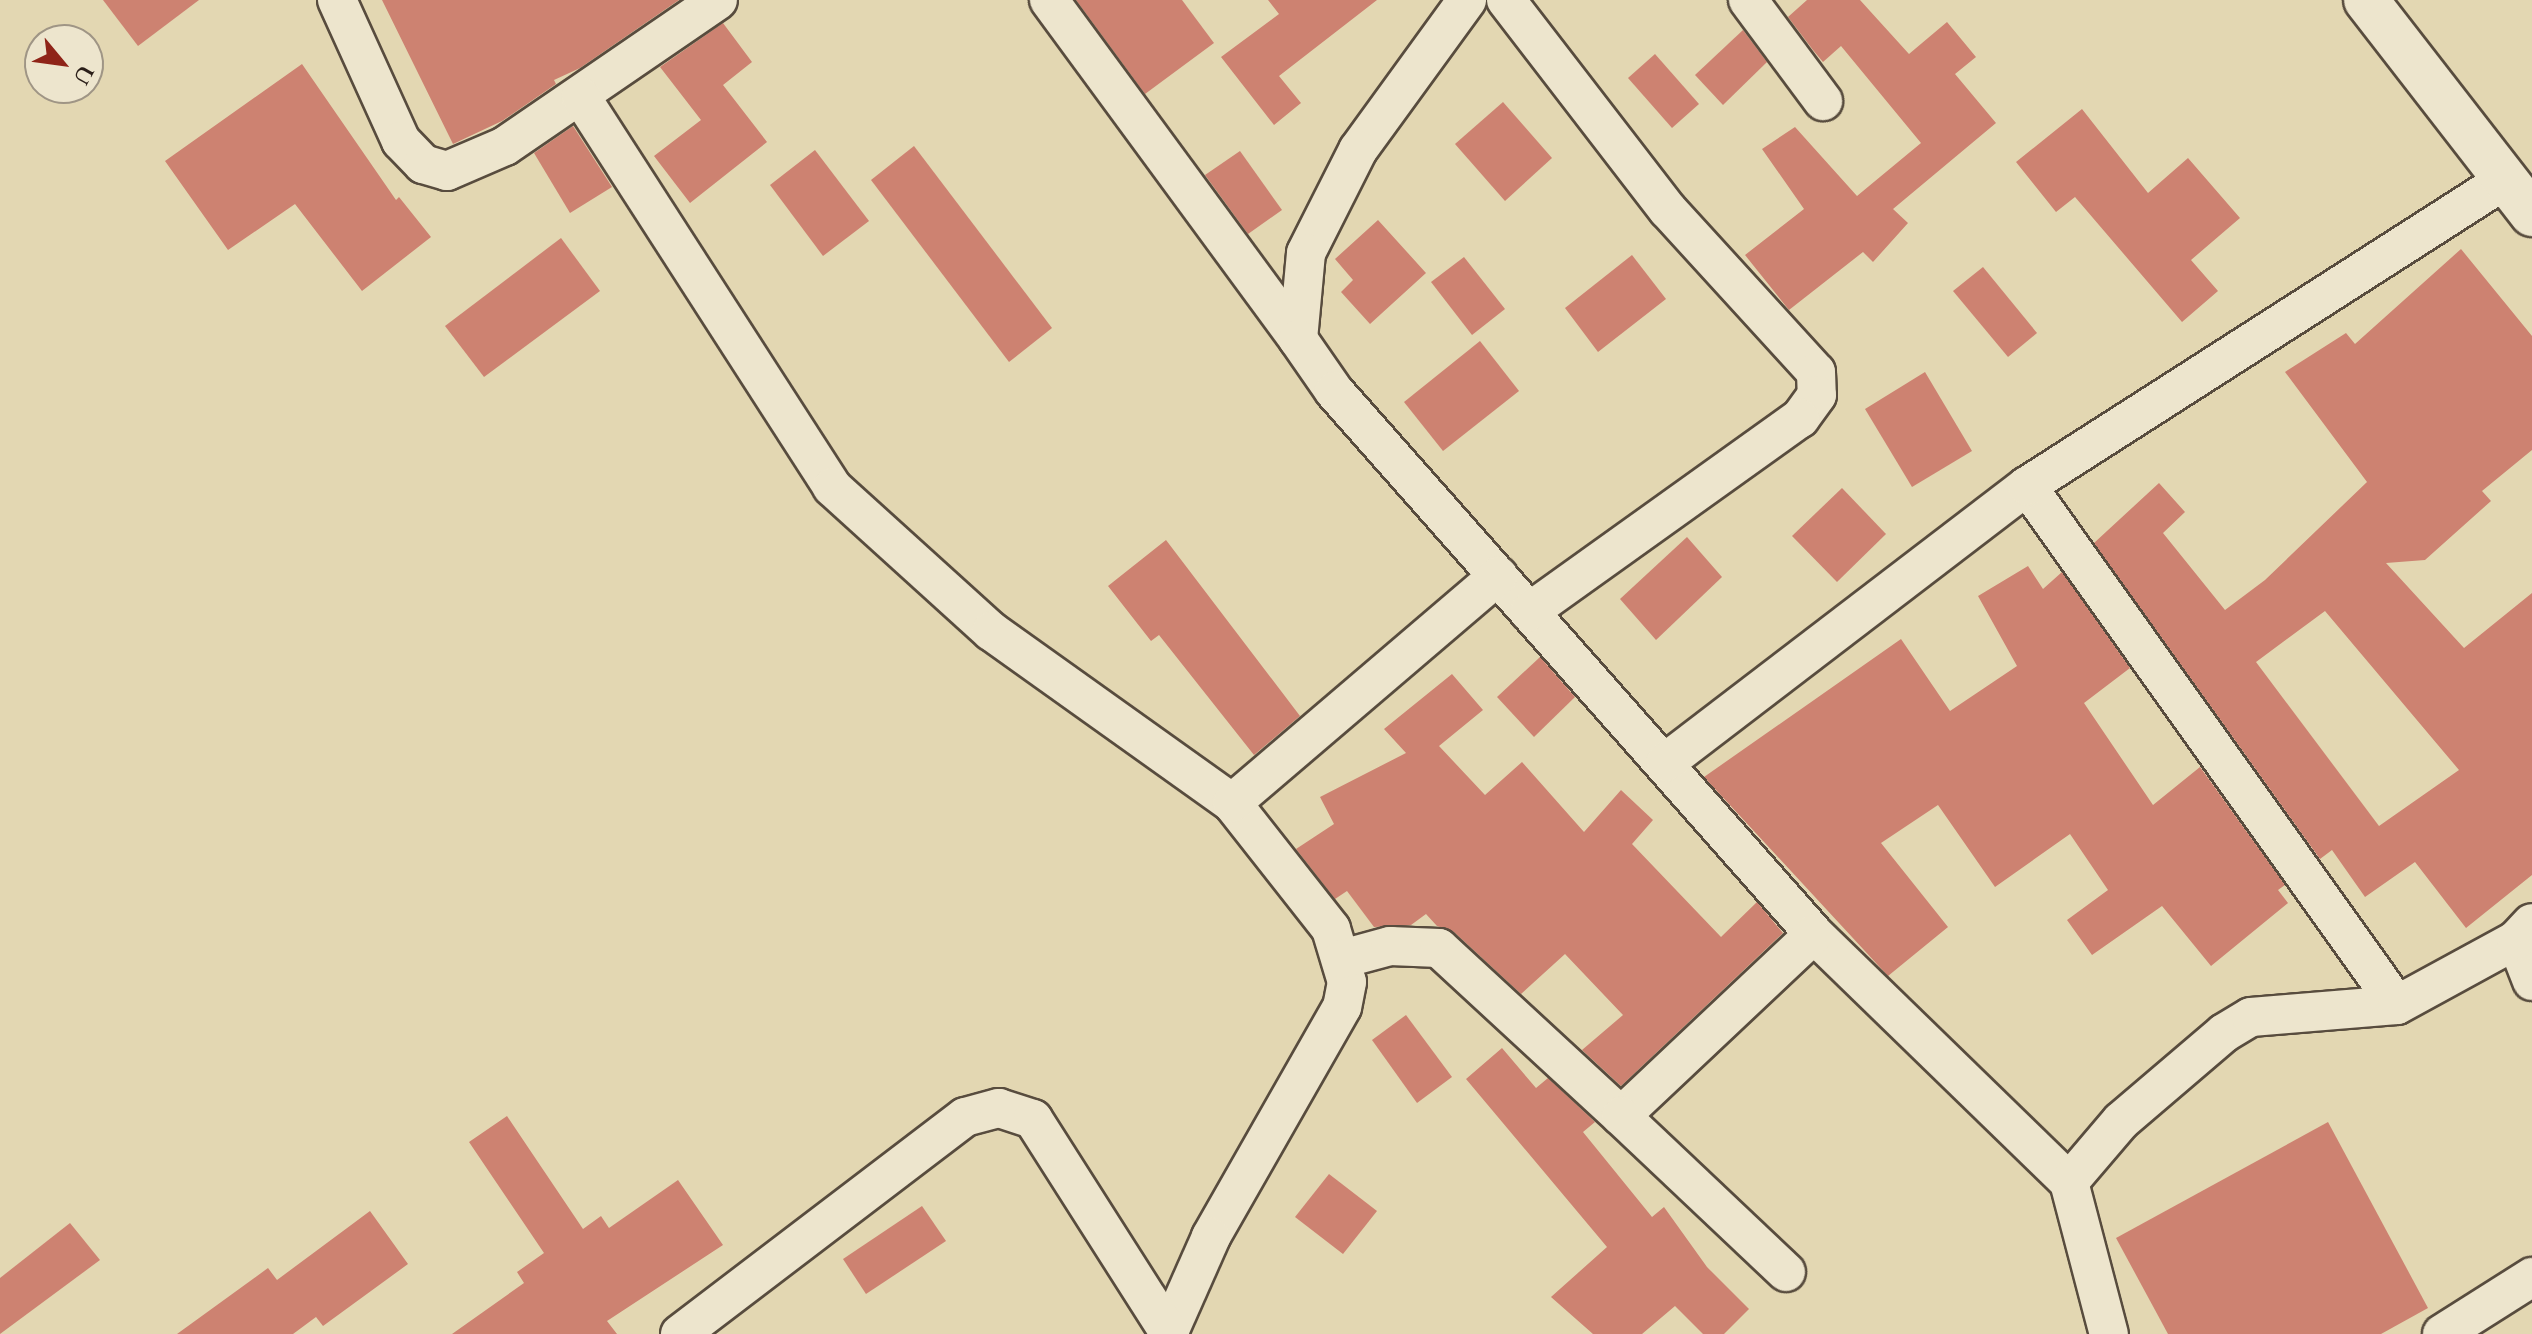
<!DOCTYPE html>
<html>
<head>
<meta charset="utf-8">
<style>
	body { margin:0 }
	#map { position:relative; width:2532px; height:1334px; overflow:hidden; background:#e3d7b2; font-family:Cardo,serif }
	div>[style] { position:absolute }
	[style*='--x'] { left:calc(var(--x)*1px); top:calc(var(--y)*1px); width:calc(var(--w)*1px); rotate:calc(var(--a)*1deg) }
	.building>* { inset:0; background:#cd8271 }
	.roads { filter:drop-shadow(2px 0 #584c3e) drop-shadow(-2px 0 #584c3e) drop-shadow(0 2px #584c3e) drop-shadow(0 -2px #584c3e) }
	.minor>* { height:38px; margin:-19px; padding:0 19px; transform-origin:19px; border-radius:19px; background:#ede5cd }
	.secondary>* { height:44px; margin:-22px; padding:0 22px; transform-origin:22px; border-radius:22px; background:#ede5cd }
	span { translate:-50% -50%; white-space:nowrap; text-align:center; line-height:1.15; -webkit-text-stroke:6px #ede5cd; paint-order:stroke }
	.north { position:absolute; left:24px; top:24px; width:80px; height:80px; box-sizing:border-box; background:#ede5cd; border:2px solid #9f9585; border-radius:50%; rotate:119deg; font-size:22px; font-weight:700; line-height:32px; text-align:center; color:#2a1e18 }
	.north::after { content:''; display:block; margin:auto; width:28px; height:36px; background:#8f2418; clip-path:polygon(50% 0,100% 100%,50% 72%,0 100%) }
</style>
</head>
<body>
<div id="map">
	<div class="building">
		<i style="clip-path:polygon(103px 0,199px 0,138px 46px)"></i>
		<i style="clip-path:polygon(382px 0,679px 0,580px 68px,554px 80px,556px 84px,502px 121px,453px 144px)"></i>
		<i style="clip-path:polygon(1076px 0,1182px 0,1214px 43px,1145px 94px)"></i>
		<i style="clip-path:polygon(1268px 0,1377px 0,1279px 76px,1301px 103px,1274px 125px,1221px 57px,1279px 14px)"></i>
		<i style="clip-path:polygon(1807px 0,1860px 0,1909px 54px,1947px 22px,1976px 57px,1955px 74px,1996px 123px,1893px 209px,1908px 223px,1873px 262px,1863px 252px,1789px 310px,1745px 255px,1804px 209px,1762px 149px,1795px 127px,1857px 196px,1921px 143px,1841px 46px,1823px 62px,1813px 50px,1788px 17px)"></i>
		<i style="clip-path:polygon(723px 23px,752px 62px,723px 85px,767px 142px,690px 203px,654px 156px,701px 120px,660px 67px)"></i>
		<i style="clip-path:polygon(1743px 30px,1767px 62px,1723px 105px,1695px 75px)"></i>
		<i style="clip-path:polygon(1655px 54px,1699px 104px,1672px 128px,1628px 78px)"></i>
		<i style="clip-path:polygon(302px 64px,396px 200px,399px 197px,431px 237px,362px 291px,295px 204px,228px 250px,165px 161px)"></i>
		<i style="clip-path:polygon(1503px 102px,1552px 158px,1505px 201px,1455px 144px)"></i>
		<i style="clip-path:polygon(2082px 109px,2148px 193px,2188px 158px,2240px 218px,2191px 260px,2218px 291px,2182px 322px,2075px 197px,2056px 212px,2016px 162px)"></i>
		<i style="clip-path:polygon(573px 126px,612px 187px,570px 213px,534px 153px)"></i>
		<i style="clip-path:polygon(914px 146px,1052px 328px,1009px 362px,871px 180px)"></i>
		<i style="clip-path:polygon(815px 150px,869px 221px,823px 256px,770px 185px)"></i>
		<i style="clip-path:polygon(1240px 151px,1282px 210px,1248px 234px,1205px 175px)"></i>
		<i style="clip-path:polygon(1378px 220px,1426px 273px,1370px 324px,1341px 292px,1353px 280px,1335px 259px)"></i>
		<i style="clip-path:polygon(561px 238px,600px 291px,484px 377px,445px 326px)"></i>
		<i style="clip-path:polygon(evenodd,2461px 249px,2532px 336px,2532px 450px,2482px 491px,2491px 501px,2425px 560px,2386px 563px,2464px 648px,2532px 593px,2532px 875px,2466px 928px,2415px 862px,2365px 897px,2332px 850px,2320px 859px,2094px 543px,2159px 483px,2185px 512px,2163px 533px,2225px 610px,2265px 580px,2367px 482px,2285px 372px,2346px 333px,2355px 344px,2461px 249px,2325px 611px,2459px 770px,2379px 826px,2256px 662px,2325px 611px)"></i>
		<i style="clip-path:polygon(1632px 255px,1666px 299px,1598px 352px,1565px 308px)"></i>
		<i style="clip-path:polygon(1464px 257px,1505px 309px,1472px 335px,1431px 282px)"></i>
		<i style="clip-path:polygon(1983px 267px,2037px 333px,2008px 357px,1953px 291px)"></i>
		<i style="clip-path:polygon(1480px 341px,1519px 391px,1443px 451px,1404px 402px)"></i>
		<i style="clip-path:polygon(1925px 372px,1972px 451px,1912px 487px,1865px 409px)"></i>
		<i style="clip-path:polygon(1842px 488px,1886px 534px,1837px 582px,1792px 536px)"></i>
		<i style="clip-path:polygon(1687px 537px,1722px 577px,1656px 640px,1620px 599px)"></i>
		<i style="clip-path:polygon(1166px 540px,1300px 716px,1254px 755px,1159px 635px,1151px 641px,1108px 586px)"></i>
		<i style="clip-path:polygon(2028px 566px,2043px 589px,2062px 572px,2130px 668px,2084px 703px,2153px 805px,2200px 767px,2285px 885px,2278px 890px,2288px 903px,2211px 966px,2162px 906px,2092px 955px,2067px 920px,2108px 890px,2070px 834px,1995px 887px,1938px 805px,1881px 843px,1948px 927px,1888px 976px,1704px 777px,1901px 639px,1950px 711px,2017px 666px,1978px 596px)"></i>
		<i style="clip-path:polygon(1540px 657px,1575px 697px,1534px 737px,1497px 697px)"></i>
		<i style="clip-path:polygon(1452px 674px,1483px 710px,1439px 746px,1485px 795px,1522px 762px,1584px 832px,1621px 790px,1653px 820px,1632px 844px,1721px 937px,1757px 902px,1783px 933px,1621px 1086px,1582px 1050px,1623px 1015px,1565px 954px,1521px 994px,1454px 932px,1437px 926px,1426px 914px,1411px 925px,1374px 927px,1347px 891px,1335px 899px,1296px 849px,1334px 824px,1320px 797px,1406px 753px,1384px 729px)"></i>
		<i style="clip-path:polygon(1406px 1015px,1452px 1077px,1417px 1103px,1372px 1040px)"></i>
		<i style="clip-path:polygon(1502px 1048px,1536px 1088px,1548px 1078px,1595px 1122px,1583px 1132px,1652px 1217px,1664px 1207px,1707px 1267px,1749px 1309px,1724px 1334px,1703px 1334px,1675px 1306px,1642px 1334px,1593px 1334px,1551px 1297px,1607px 1247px,1466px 1079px)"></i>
		<i style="clip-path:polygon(507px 1116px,583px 1229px,601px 1216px,609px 1228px,678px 1180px,723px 1245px,607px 1321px,617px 1334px,452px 1334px,524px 1283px,517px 1272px,544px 1253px,469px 1142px)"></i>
		<i style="clip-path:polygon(2328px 1122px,2428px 1308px,2381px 1334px,2168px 1334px,2116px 1238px)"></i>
		<i style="clip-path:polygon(1329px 1174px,1377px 1211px,1343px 1254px,1295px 1217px)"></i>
		<i style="clip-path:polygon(922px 1206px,946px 1241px,866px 1294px,843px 1259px)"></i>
		<i style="clip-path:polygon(370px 1211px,408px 1264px,323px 1326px,316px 1317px,293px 1334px,177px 1334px,268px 1268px,277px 1280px)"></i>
		<i style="clip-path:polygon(70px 1223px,100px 1260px,0 1334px,0 1278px)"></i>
	</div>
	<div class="roads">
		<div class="minor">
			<i style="--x:337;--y:0;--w:155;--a:65.6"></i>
			<i style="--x:401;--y:141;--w:32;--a:46"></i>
			<i style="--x:423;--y:164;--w:25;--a:16"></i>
			<i style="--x:447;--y:171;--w:63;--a:-23.3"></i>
			<i style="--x:505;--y:146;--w:258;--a:-34.4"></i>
			<i style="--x:1049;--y:0;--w:421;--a:53.7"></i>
			<i style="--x:1467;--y:0;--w:185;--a:126"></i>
			<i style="--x:1358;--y:150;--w:115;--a:116.8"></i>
			<i style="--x:1306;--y:253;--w:86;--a:95.3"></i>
			<i style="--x:1298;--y:339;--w:63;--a:55.3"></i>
			<i style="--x:1334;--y:391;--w:725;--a:48.52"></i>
			<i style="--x:1814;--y:934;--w:356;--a:44.2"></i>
			<i style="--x:2069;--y:1182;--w:157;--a:75.3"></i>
			<i style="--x:1506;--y:0;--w:265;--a:52.4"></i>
			<i style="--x:1668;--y:210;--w:219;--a:47.6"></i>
			<i style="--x:1816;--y:372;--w:23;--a:88"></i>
			<i style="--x:1817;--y:395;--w:29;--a:126"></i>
			<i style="--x:1800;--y:418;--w:333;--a:144.4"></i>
			<i style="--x:1748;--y:0;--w:126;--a:53.4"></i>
			<i style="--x:581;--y:97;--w:464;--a:57.2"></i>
			<i style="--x:832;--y:487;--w:215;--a:42.2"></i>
			<i style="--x:991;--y:631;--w:296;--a:35.5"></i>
			<i style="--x:1232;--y:803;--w:160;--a:51.8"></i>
			<i style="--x:1331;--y:929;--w:55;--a:73.2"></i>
			<i style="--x:1347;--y:982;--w:25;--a:101"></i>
			<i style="--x:1342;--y:1007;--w:265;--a:119.7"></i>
			<i style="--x:1211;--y:1237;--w:106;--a:113.9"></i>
			<i style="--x:2027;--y:486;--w:637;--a:54.51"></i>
			<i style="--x:1666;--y:762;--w:454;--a:-37.4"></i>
			<i style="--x:2027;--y:486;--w:568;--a:-32.63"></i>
			<i style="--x:1232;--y:803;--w:350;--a:-40.5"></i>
			<i style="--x:2516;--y:940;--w:44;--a:68.7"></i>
			<i style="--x:1342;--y:959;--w:50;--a:-15.2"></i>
			<i style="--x:1390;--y:946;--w:49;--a:2.3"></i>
			<i style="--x:1439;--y:948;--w:248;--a:42.7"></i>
			<i style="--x:1621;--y:1116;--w:265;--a:-43.3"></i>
			<i style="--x:1621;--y:1116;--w:227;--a:43.4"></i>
			<i style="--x:2069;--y:1182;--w:80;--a:-49.6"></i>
			<i style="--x:2121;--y:1121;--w:135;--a:-40.5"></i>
			<i style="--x:2224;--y:1033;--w:31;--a:-31"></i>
			<i style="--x:2251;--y:1017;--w:146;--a:-4.7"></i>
			<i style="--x:2397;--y:1005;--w:136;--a:-28.6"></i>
			<i style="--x:2516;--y:940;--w:23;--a:-47"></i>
			<i style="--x:680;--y:1334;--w:358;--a:-37.3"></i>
			<i style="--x:965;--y:1117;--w:35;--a:-15"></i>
			<i style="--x:999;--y:1108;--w:36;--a:18"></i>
			<i style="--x:1033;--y:1119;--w:255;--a:57.5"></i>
			<i style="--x:2442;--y:1334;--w:107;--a:-32.3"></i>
		</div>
		<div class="secondary">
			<i style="--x:2366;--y:0;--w:271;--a:52.2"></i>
		</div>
	</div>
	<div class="north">U</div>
</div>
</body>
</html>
